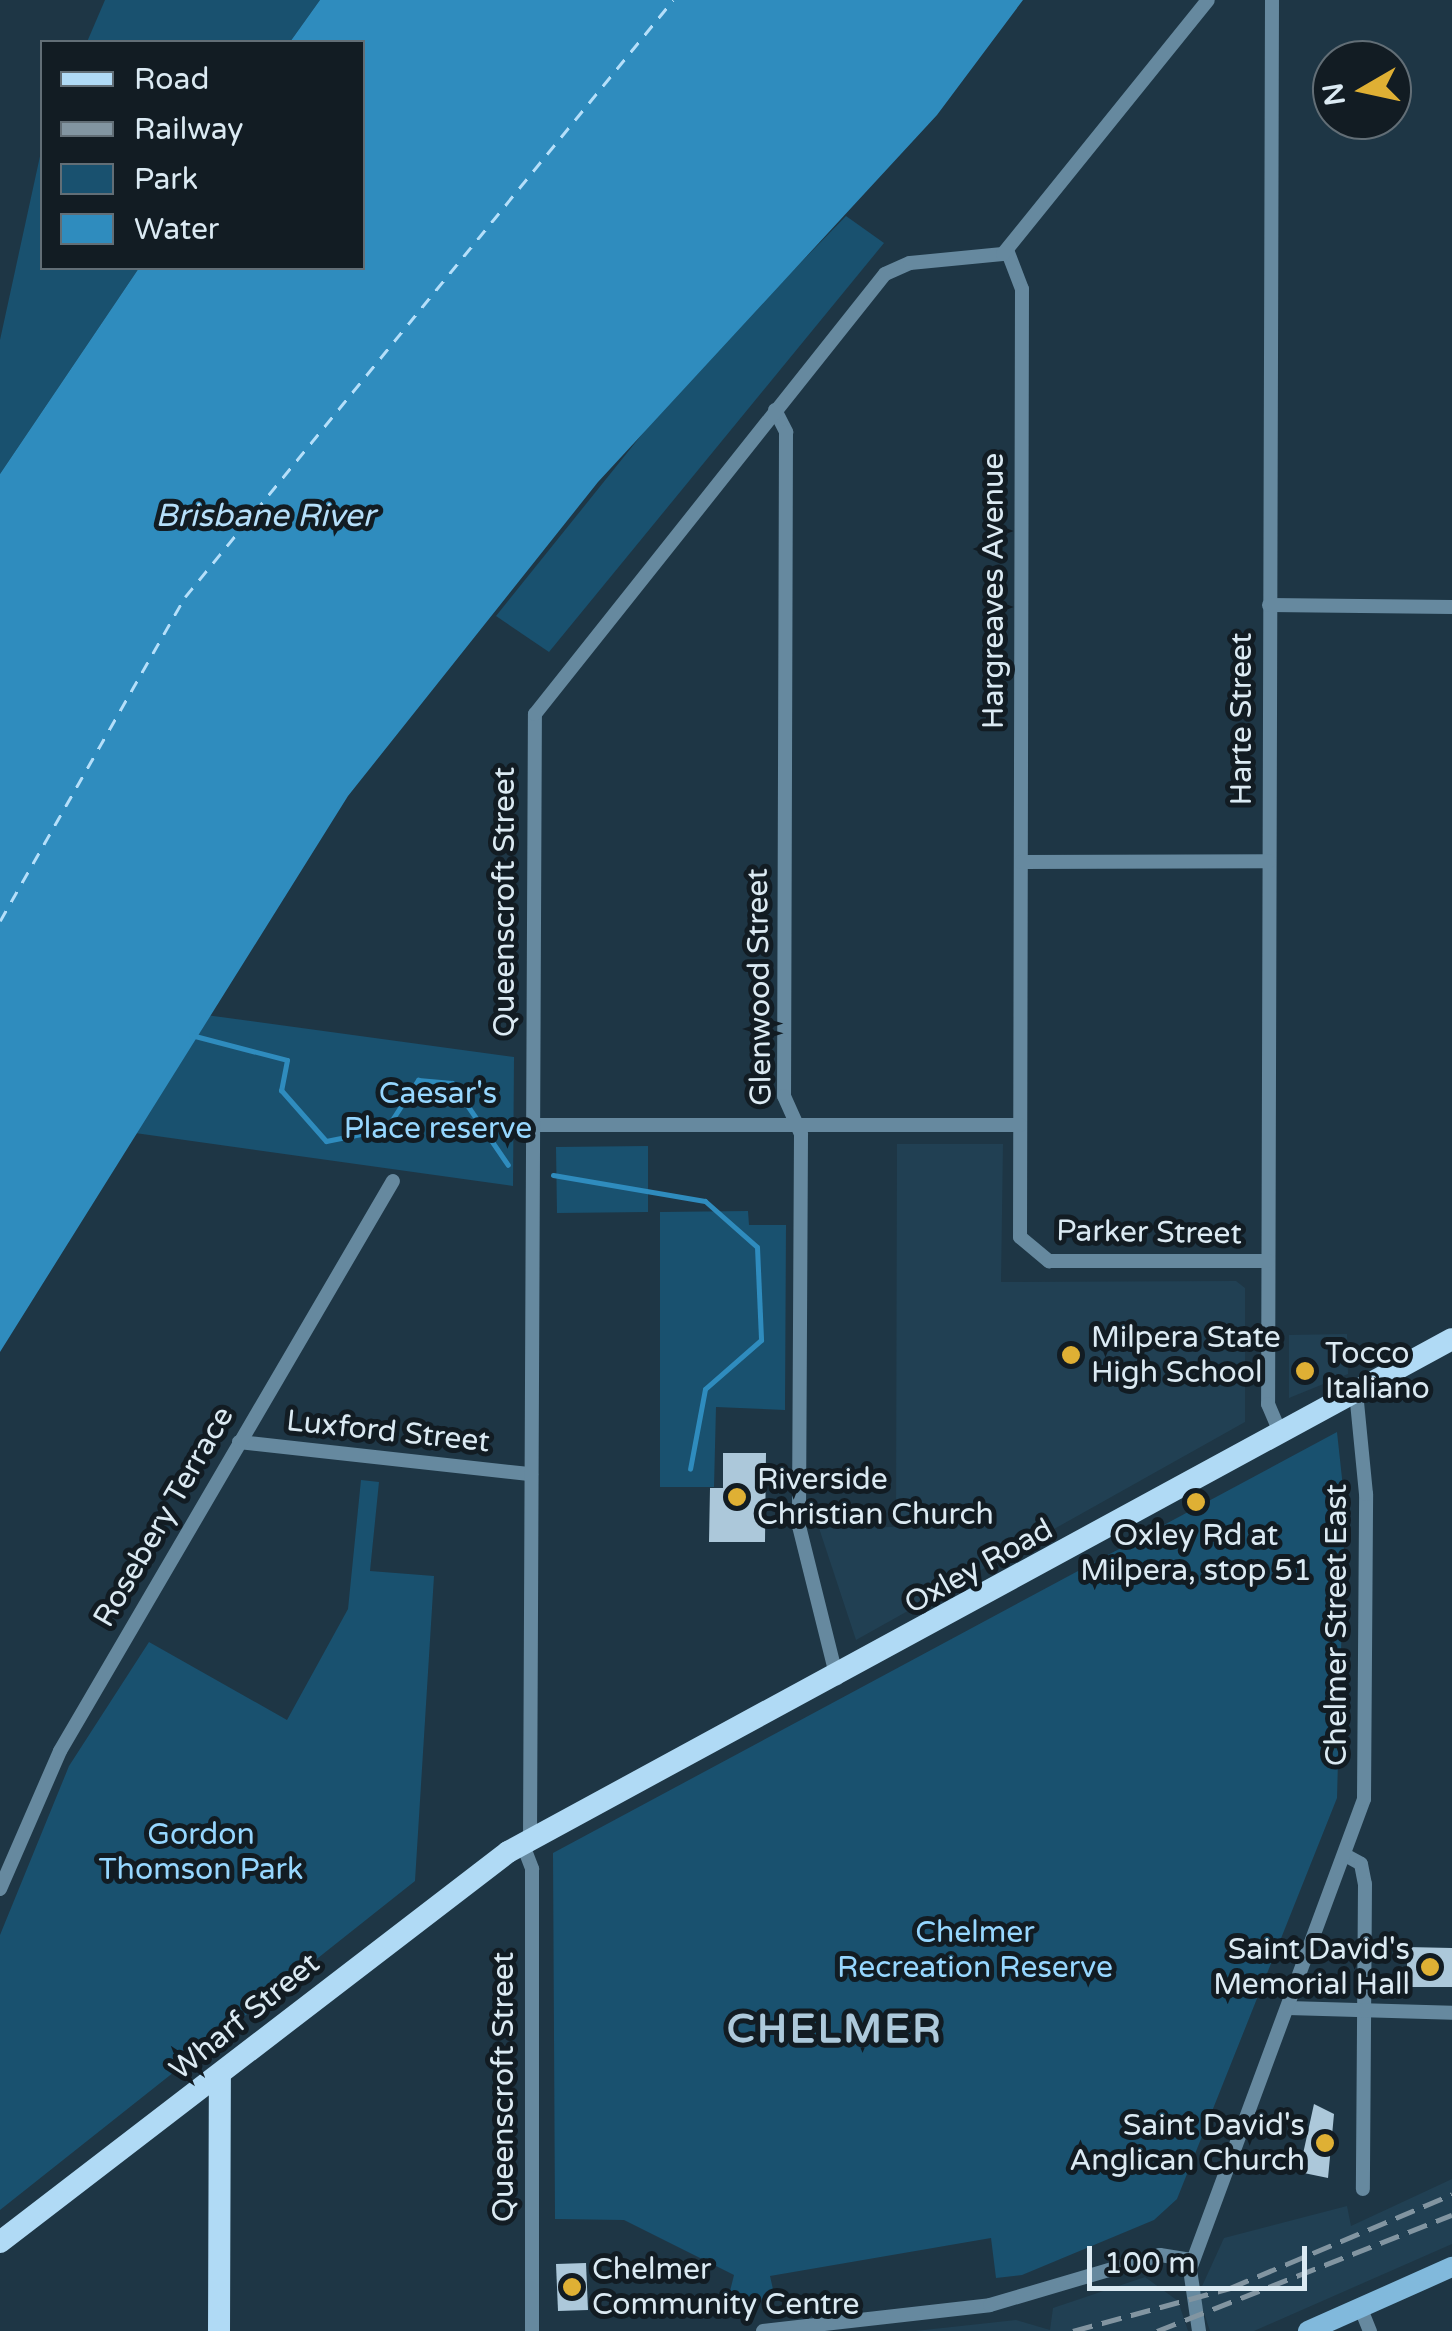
<!DOCTYPE html>
<html>
<head>
<meta charset="utf-8">
<style>
	body { margin:0 }
	#map { position:relative; width:1452px; height:2331px; overflow:hidden; background:#1e3645; font-family:"Varela Round",sans-serif }
	div>[style] { position:absolute }
	[style*='--x'] { left:calc(var(--x)*1px); top:calc(var(--y)*1px); width:calc(var(--w)*1px); rotate:calc(var(--a)*1deg) }
	.built>* { inset:0; background:#214053 }
	.green>* { inset:0; background:#19516f }
	.water>* { inset:0; background:#2f8cbe }
	.stream>* { height:5px; margin:-2.5px; padding:0 2.5px; transform-origin:2.5px; border-radius:2.5px; background:#2f8cbe }
	.ferry>* { height:2.5px; margin-top:-1.25px; transform-origin:0; background:repeating-linear-gradient(90deg,#b5dffa 0 12px,transparent 0 22px) }
	.building>* { inset:0; background:#acc8da }
	.minor>* { height:14px; margin:-7px; padding:0 7px; transform-origin:7px; border-radius:7px; background:#66899f }
	.secondary>* { height:20px; margin:-10px; padding:0 10px; transform-origin:10px; border-radius:10px; background:#81b9dc }
	.primary>* { height:22px; margin:-11px; padding:0 11px; transform-origin:11px; border-radius:11px; background:#b0daf5 }
	.rail>* { height:5px; margin-top:-2.5px; transform-origin:0; background:repeating-linear-gradient(90deg,#8295a1 0 20px,transparent 0 30px) }
	.dots>* { width:28px; height:28px; translate:-50% -50%; box-sizing:border-box; border:5px solid #121c23; border-radius:50% }
	span { translate:-50% -50%; white-space:nowrap; text-align:center; line-height:1.15; -webkit-text-stroke:10px #121c23; paint-order:stroke }
	.street-label { font-size:30px; color:#dbeaf3 }
	.park-label { font-size:30px; color:#96d7ff }
	.poi-label { font-size:30px; color:#dbeaf3 }
	.left { translate:0 -50%; text-align:left }
	.right { translate:-100% -50%; text-align:right }
	.water-label { font-size:32px; color:#b5dffa; font-style:italic }
	.district-label { font-size:40px; color:#adc9db; font-weight:700; letter-spacing:2.5px }
	.legend { position:absolute; left:40px; top:40px; width:325px; height:230px; box-sizing:border-box; background:#121c23; border:2px solid #626e76; margin:0; padding:12px 18px; list-style:none; font-size:30px; color:#dbeaf3 }
	.legend li { display:flex; align-items:center; gap:20px; height:50px }
	.legend b { width:50px; border:2px solid #626e76 }
	.north { position:absolute; left:1312px; top:40px; width:100px; height:100px; box-sizing:border-box; background:#121c23; border:2px solid #626e76; border-radius:50%; rotate:261deg; font-size:28px; font-weight:700; line-height:40px; text-align:center; color:#dbeaf3 }
	.north::after { content:''; display:block; margin:auto; width:35px; height:45px; background:#dfb034; clip-path:polygon(50% 0,100% 100%,50% 72%,0 100%) }
	.scale { position:absolute; left:1087px; top:2246px; width:220px; height:45px; box-sizing:border-box; border:5px solid #dbeaf3; border-top:0; padding-left:12px; font-size:30px; line-height:35px; white-space:nowrap; color:#dbeaf3; -webkit-text-stroke:8px #121c23; paint-order:stroke }
</style>
</head>
<body>
<div id="map">
	<div class="built">
		<i style="clip-path:polygon(897px 1144px,1003px 1144px,1001px 1282px,1236px 1281px,1245px 1288px,1245px 1422px,856px 1640px,819px 1528px,896px 1527px)"></i>
		<i style="clip-path:polygon(1347px 1334px,1348px 1374px,1289px 1398px,1289px 1335px)"></i>
		<i style="clip-path:polygon(1452px 2179px,1452px 2244px,1254px 2331px,1210px 2331px,1198px 2295px,1224px 2238px,1347px 2206px,1351px 2226px)"></i>
		<i style="clip-path:polygon(1145px 2277px,1178px 2301px,1188px 2331px,915px 2331px,1016px 2320px,1050px 2330px,1053px 2308px)"></i>
	</div>
	<div class="green">
		<i style="clip-path:polygon(105px 0,320px 0,290px 42px,87px 42px)"></i>
		<i style="clip-path:polygon(42px 147px,42px 268px,139px 268px,0 474px,0 340px)"></i>
		<i style="clip-path:polygon(846px 216px,884px 243px,549px 652px,496px 616px,680px 387px)"></i>
		<i style="clip-path:polygon(206px 1015px,514px 1057px,513px 1186px,135px 1133px)"></i>
		<i style="clip-path:polygon(648px 1146px,648px 1212px,557px 1213px,556px 1147px)"></i>
		<i style="clip-path:polygon(748px 1211px,749px 1225px,786px 1225px,785px 1410px,716px 1407px,714px 1487px,660px 1487px,660px 1212px)"></i>
		<i style="clip-path:polygon(1337px 1432px,1345px 1506px,1337px 1798px,1177px 2199px,1154px 2220px,1022px 2275px,996px 2278px,991px 2238px,770px 2276px,775px 2298px,726px 2307px,734px 2275px,624px 2220px,555px 2219px,553px 1853px)"></i>
		<i style="clip-path:polygon(361px 1480px,379px 1482px,370px 1571px,434px 1576px,415px 1881px,0 2210px,0 1935px,69px 1766px,149px 1642px,287px 1720px,348px 1609px)"></i>
	</div>
	<div class="water">
		<i style="clip-path:polygon(320px 0,1023px 0,937px 115px,598px 482px,348px 796px,0 1352px,0 474px,139px 268px,362px 268px,362px 42px,290px 42px)"></i>
	</div>
	<div class="stream">
		<i style="--x:191;--y:1035;--w:99;--a:14.6"></i>
		<i style="--x:287;--y:1060;--w:31;--a:101"></i>
		<i style="--x:281;--y:1090;--w:68;--a:48.6"></i>
		<i style="--x:326;--y:1141;--w:61;--a:-11.3"></i>
		<i style="--x:386;--y:1129;--w:59;--a:-56.9"></i>
		<i style="--x:418;--y:1080;--w:34;--a:5"></i>
		<i style="--x:452;--y:1083;--w:99;--a:55.7"></i>
		<i style="--x:553;--y:1175;--w:154;--a:9.7"></i>
		<i style="--x:705;--y:1201;--w:69;--a:41.5"></i>
		<i style="--x:757;--y:1247;--w:93;--a:87.5"></i>
		<i style="--x:761;--y:1340;--w:74;--a:138.8"></i>
		<i style="--x:705;--y:1389;--w:81;--a:100.6"></i>
	</div>
	<div class="ferry">
		<i style="--x:0;--y:921;--w:373;--a:-60.3"></i>
		<i style="--x:185;--y:597;--w:771;--a:-50.74"></i>
	</div>
	<div class="building">
		<i style="clip-path:polygon(723px 1453px,766px 1453px,765px 1542px,709px 1542px,710px 1488px,723px 1488px)"></i>
		<i style="clip-path:polygon(1407px 1947px,1452px 1948px,1452px 1987px,1407px 1987px)"></i>
		<i style="clip-path:polygon(1314px 2104px,1334px 2114px,1328px 2178px,1299px 2172px)"></i>
		<i style="clip-path:polygon(586px 2263px,588px 2310px,558px 2311px,556px 2264px)"></i>
	</div>
	<div class="minor">
		<i style="--x:1272;--y:0;--w:1404;--a:90.16"></i>
		<i style="--x:1268;--y:1404;--w:34;--a:67"></i>
		<i style="--x:1007;--y:250;--w:42;--a:69"></i>
		<i style="--x:1022;--y:289;--w:948;--a:90.12"></i>
		<i style="--x:1020;--y:1237;--w:38;--a:40"></i>
		<i style="--x:1049;--y:1261;--w:219;--a:0"></i>
		<i style="--x:775;--y:410;--w:25;--a:63"></i>
		<i style="--x:786;--y:432;--w:664;--a:90.17"></i>
		<i style="--x:784;--y:1096;--w:42;--a:65.9"></i>
		<i style="--x:801;--y:1134;--w:392;--a:90.3"></i>
		<i style="--x:799;--y:1526;--w:157;--a:76"></i>
		<i style="--x:1269;--y:605;--w:183;--a:0.6"></i>
		<i style="--x:1021;--y:862;--w:248;--a:-0.2"></i>
		<i style="--x:532;--y:1125;--w:488;--a:0"></i>
		<i style="--x:239;--y:1442;--w:294;--a:6.3"></i>
		<i style="--x:530;--y:1841;--w:1127;--a:-89.75"></i>
		<i style="--x:535;--y:714;--w:562;--a:-51.5"></i>
		<i style="--x:885;--y:274;--w:27;--a:-24"></i>
		<i style="--x:910;--y:263;--w:93;--a:-5.5"></i>
		<i style="--x:1003;--y:254;--w:326;--a:-51.1"></i>
		<i style="--x:523;--y:1845;--w:26;--a:69"></i>
		<i style="--x:532;--y:1869;--w:462;--a:90"></i>
		<i style="--x:1345;--y:1855;--w:18;--a:29"></i>
		<i style="--x:1361;--y:1864;--w:20;--a:79"></i>
		<i style="--x:1365;--y:1884;--w:305;--a:90.4"></i>
		<i style="--x:0;--y:1889;--w:150;--a:-66.5"></i>
		<i style="--x:60;--y:1751;--w:660;--a:-59.71"></i>
		<i style="--x:1288;--y:2008;--w:164;--a:1.7"></i>
		<i style="--x:1361;--y:2309;--w:24;--a:68"></i>
		<i style="--x:763;--y:2331;--w:228;--a:-6.5"></i>
		<i style="--x:990;--y:2305;--w:177;--a:-16.4"></i>
		<i style="--x:1160;--y:2255;--w:33;--a:9"></i>
		<i style="--x:1199;--y:2331;--w:63;--a:-98.3"></i>
		<i style="--x:1190;--y:2269;--w:501;--a:-69.68"></i>
		<i style="--x:1364;--y:1799;--w:305;--a:-89.6"></i>
		<i style="--x:1366;--y:1494;--w:102;--a:-95.6"></i>
	</div>
	<div class="secondary">
		<i style="--x:1308;--y:2331;--w:158;--a:-24"></i>
	</div>
	<div class="primary">
		<i style="--x:0;--y:2242;--w:640;--a:-37.51"></i>
		<i style="--x:508;--y:1852;--w:1074;--a:-28.52"></i>
		<i style="--x:219;--y:2331;--w:254;--a:-89.8"></i>
	</div>
	<div class="rail">
		<i style="--x:1073;--y:2331;--w:163;--a:-15.3"></i>
		<i style="--x:1230;--y:2288;--w:241;--a:-22.9"></i>
		<i style="--x:1157;--y:2331;--w:317;--a:-21.5"></i>
	</div>
	<div class="dots">
		<i style="left:1071px;top:1355px;background:#dfb034"></i>
		<i style="left:1305px;top:1371px;background:#dfb034"></i>
		<i style="left:737px;top:1497px;background:#dfb034"></i>
		<i style="left:1196px;top:1502px;background:#dfb034"></i>
		<i style="left:1430px;top:1967px;background:#dfb034"></i>
		<i style="left:1325px;top:2143px;background:#dfb034"></i>
		<i style="left:572px;top:2287px;background:#dfb034"></i>
	</div>
	<div class="street-label">
		<span style="left:994px;top:591px;rotate:-90deg">Hargreaves Avenue</span>
		<span style="left:1242px;top:719px;rotate:-90deg">Harte Street</span>
		<span style="left:505px;top:902px;rotate:-90deg">Queenscroft Street</span>
		<span style="left:760px;top:987px;rotate:-91deg">Glenwood Street</span>
		<span style="left:1149px;top:1233px;rotate:1deg">Parker Street</span>
		<span style="left:388px;top:1432px;rotate:6deg">Luxford Street</span>
		<span style="left:164px;top:1517px;rotate:-60deg">Rosebery Terrace</span>
		<span style="left:979px;top:1567px;rotate:-29deg">Oxley Road</span>
		<span style="left:1337px;top:1625px;rotate:-90deg">Chelmer Street East</span>
		<span style="left:245px;top:2017px;rotate:-39deg">Wharf Street</span>
		<span style="left:504px;top:2087px;rotate:-90deg">Queenscroft Street</span>
	</div>
	<div class="park-label">
		<span style="left:438px;top:1111px">Caesar's<br>Place reserve</span>
		<span style="left:201px;top:1852px">Gordon<br>Thomson Park</span>
		<span style="left:975px;top:1950px">Chelmer<br>Recreation Reserve</span>
	</div>
	<div class="poi-label">
		<span class="left" style="left:1091px;top:1355px">Milpera State<br>High School</span>
		<span class="left" style="left:1325px;top:1371px">Tocco<br>Italiano</span>
		<span class="left" style="left:757px;top:1497px">Riverside<br>Christian Church</span>
		<span style="left:1196px;top:1553px">Oxley Rd at<br>Milpera, stop 51</span>
		<span class="right" style="left:1410px;top:1967px">Saint David's<br>Memorial Hall</span>
		<span class="right" style="left:1305px;top:2143px">Saint David's<br>Anglican Church</span>
		<span class="left" style="left:592px;top:2287px">Chelmer<br>Community Centre</span>
	</div>
	<div class="water-label">
		<span style="left:265px;top:516px">Brisbane River</span>
	</div>
	<div class="district-label">
		<span style="left:835px;top:2029px">CHELMER</span>
	</div>
	<ul class="legend">
	<li><b style="height:12px;background:#b0daf5"></b>Road</li>
	<li><b style="height:12px;background:#8295a1"></b>Railway</li>
	<li><b style="height:28px;background:#19516f"></b>Park</li>
	<li><b style="height:28px;background:#2f8cbe"></b>Water</li>
	</ul>
	<div class="north">N</div>
	<div class="scale">100 m</div>
</div>
</body>
</html>
